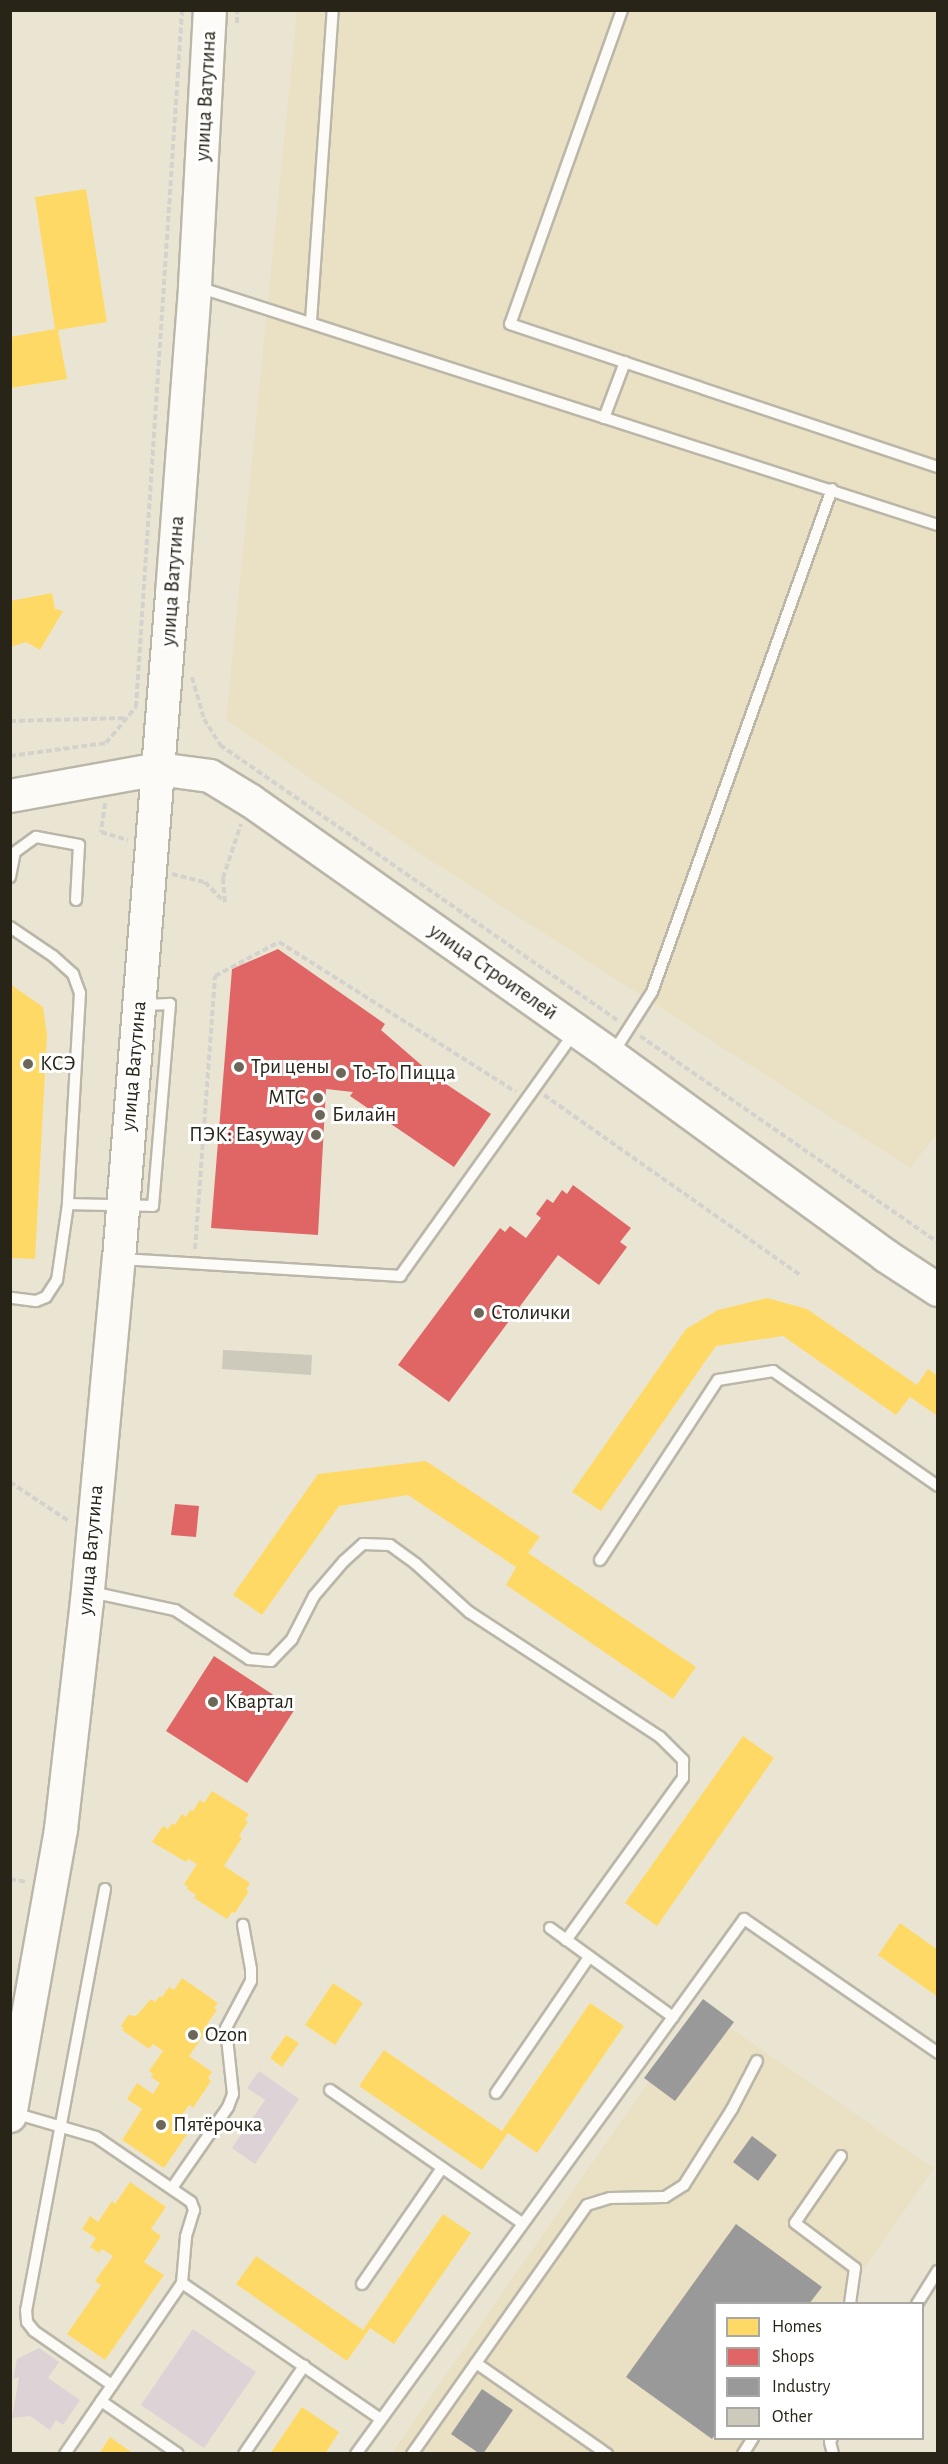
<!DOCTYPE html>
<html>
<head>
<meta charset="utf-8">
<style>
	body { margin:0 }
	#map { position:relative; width:948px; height:2464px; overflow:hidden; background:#eae5d3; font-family:"Alegreya Sans",sans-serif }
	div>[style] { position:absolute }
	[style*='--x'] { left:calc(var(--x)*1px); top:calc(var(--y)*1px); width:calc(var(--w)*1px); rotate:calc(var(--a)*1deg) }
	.built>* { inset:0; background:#eae1c4 }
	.green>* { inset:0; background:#ddd2d6 }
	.homes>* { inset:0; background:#ffd966 }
	.shops>* { inset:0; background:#e06666 }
	.industry>* { inset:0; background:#999 }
	.building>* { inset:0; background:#cdcabc }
	.path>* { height:4px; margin-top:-2px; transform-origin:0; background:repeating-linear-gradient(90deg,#d4d2cd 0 6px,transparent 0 9px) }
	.roads { filter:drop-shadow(2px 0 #bab6a8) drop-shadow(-2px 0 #bab6a8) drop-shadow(0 2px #bab6a8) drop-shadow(0 -2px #bab6a8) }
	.lane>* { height:10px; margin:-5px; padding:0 5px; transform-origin:5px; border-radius:5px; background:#fcfbf8 }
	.secondary>* { height:32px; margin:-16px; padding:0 16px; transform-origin:16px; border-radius:16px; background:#fcfbf8 }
	.dots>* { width:16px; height:16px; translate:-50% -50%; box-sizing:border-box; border:3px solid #fff; border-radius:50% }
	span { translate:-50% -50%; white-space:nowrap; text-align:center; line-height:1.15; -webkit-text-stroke:6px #fff; paint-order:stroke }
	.street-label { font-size:21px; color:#282418 }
	.poi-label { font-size:21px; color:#282418 }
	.left { translate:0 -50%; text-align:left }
	.right { translate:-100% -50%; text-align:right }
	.frame { position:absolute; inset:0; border:12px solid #282418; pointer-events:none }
	.legend { position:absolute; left:714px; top:2302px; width:210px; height:138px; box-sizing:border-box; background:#fff; border:2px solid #a9a7a3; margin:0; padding:8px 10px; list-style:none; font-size:18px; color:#282418 }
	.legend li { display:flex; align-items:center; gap:12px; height:30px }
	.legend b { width:30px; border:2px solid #a9a7a3 }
</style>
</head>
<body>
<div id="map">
	<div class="built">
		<i style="clip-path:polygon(297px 11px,937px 11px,938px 1133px,910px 1168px,422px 855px,226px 720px)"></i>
		<i style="clip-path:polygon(700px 2007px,934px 2168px,840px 2303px,716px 2304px,716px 2438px,747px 2439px,737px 2453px,391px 2454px)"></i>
	</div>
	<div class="green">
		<i style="clip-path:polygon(259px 2071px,299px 2099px,255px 2164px,232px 2148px,265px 2100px,247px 2088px)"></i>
		<i style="clip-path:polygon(193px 2329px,256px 2372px,204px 2448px,141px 2405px)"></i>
		<i style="clip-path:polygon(39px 2348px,59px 2362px,48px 2378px,80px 2400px,63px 2425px,56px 2420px,50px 2430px,30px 2416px,12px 2418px,19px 2377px,13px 2379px,17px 2359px)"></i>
	</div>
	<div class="homes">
		<i style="clip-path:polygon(86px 189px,107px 322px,58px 330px,67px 379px,10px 388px,10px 337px,55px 329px,35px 197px)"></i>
		<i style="clip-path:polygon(52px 593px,55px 609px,63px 611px,40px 650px,26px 642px,10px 647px,10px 601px)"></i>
		<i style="clip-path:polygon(10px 984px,43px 1007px,47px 1035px,35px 1259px,10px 1258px)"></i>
		<i style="clip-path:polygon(767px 1298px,807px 1309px,917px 1385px,928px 1369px,938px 1376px,938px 1416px,910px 1397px,896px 1415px,783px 1336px,716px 1346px,601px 1511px,572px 1492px,686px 1329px,718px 1310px)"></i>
		<i style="clip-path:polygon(426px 1461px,540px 1537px,528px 1553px,696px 1667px,673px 1699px,506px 1585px,516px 1567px,408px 1495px,339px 1506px,262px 1615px,233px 1595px,318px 1474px)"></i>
		<i style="clip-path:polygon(743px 1736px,774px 1758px,657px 1926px,625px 1903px)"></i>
		<i style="clip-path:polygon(212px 1791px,249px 1814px,245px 1820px,248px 1822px,239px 1836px,242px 1838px,224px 1866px,250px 1883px,246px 1890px,249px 1891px,235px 1913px,232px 1912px,227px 1919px,194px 1898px,196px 1895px,187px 1889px,188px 1887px,184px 1884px,197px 1864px,188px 1859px,186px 1862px,152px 1842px,163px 1826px,168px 1829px,172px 1823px,175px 1825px,182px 1814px,186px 1817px,190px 1810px,193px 1811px,200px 1800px,204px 1803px)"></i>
		<i style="clip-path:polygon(900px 1923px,938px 1950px,938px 1997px,878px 1955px)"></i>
		<i style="clip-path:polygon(182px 1978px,218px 2003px,214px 2008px,217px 2010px,207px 2024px,210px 2026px,189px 2056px,212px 2072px,208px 2078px,211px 2081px,193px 2108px,189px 2105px,182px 2115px,194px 2124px,164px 2168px,122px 2140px,142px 2109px,127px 2099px,137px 2083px,153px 2094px,160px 2083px,151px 2077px,153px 2074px,149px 2071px,163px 2051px,153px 2044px,149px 2049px,122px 2030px,124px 2028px,121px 2026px,128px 2015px,136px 2016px,151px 1999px,155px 2002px,160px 1996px,162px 1997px,169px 1987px,174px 1990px)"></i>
		<i style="clip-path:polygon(333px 1983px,363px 2003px,335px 2045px,305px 2025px)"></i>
		<i style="clip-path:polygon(590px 2003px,624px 2026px,537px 2153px,508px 2133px,482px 2170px,359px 2086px,384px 2050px,502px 2131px)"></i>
		<i style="clip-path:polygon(286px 2035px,299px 2043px,282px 2067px,270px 2058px)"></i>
		<i style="clip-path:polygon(130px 2182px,166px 2207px,151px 2229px,161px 2236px,144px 2262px,164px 2275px,105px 2360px,67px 2334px,101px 2285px,95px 2281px,113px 2256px,102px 2249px,99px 2253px,90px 2247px,96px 2238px,82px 2229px,90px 2216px,98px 2222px,112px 2201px,115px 2204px)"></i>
		<i style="clip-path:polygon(443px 2214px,471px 2233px,394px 2344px,370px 2328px,347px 2361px,236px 2284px,256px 2256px,363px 2330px)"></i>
		<i style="clip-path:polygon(302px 2407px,339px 2432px,325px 2454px,270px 2454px)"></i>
		<i style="clip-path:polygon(110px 2437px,134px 2454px,99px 2454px)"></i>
	</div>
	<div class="shops">
		<i style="clip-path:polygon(278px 949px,385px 1024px,381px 1030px,434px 1076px,491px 1114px,454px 1167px,350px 1096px,353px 1092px,326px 1089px,318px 1235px,211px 1228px,232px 969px)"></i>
		<i style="clip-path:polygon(573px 1185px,631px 1228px,620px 1242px,627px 1247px,599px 1285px,558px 1255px,449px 1402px,398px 1365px,500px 1228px,505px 1232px,510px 1226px,526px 1238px,541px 1218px,536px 1214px,547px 1199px,553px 1203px,562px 1190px,567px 1194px)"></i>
		<i style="clip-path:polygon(175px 1504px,199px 1506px,196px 1537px,171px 1535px)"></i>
		<i style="clip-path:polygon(214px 1656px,295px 1709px,247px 1783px,166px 1731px)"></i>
	</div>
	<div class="industry">
		<i style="clip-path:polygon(703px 1999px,734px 2022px,675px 2101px,644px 2078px)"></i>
		<i style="clip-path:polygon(752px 2136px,777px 2155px,758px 2181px,733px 2162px)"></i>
		<i style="clip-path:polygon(736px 2224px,822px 2287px,809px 2304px,716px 2304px,716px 2433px,712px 2439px,626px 2377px)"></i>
		<i style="clip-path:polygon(482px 2389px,513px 2410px,483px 2454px,480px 2454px,451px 2434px)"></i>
	</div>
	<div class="building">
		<i style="clip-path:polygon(223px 1350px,312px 1355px,311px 1375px,222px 1369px)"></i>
	</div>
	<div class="path">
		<i style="--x:237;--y:23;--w:13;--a:-90"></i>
		<i style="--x:192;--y:677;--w:44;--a:74.1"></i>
		<i style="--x:204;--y:719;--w:31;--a:58"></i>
		<i style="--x:220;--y:745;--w:485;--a:34.7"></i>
		<i style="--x:10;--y:721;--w:116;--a:-1.5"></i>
		<i style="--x:10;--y:756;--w:97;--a:-7.7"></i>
		<i style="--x:106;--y:743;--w:47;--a:-50.2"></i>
		<i style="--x:136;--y:707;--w:699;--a:-86.22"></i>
		<i style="--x:105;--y:803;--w:29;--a:98"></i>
		<i style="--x:101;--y:832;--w:28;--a:17"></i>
		<i style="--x:172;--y:874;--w:34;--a:14"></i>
		<i style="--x:205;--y:882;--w:28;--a:46"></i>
		<i style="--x:225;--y:902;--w:24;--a:-95"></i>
		<i style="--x:223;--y:878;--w:57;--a:-71.6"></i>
		<i style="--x:640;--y:1036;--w:362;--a:34.7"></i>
		<i style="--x:544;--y:1095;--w:312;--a:35.1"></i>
		<i style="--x:195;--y:1249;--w:274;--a:-85.8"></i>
		<i style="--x:215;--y:976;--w:72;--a:-28"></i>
		<i style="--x:279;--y:942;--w:280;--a:32.3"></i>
		<i style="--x:10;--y:1482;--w:72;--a:33.7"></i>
		<i style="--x:10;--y:1879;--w:17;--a:10"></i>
	</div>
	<div class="roads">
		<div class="lane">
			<i style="--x:622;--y:10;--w:333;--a:109.6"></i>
			<i style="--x:510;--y:324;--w:451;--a:18.5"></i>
			<i style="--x:198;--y:287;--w:777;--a:17.83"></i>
			<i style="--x:311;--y:321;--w:312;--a:-86"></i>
			<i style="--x:604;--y:418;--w:60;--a:-69.4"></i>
			<i style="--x:10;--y:877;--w:25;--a:-79"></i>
			<i style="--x:15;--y:852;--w:26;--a:-36"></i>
			<i style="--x:36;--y:837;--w:44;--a:10.5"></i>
			<i style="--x:79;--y:845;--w:55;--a:93.1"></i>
			<i style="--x:10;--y:927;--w:52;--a:34"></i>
			<i style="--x:53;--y:956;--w:27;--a:42"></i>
			<i style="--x:73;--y:974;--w:20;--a:70"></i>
			<i style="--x:80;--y:993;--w:211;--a:93.3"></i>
			<i style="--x:68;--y:1204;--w:77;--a:98.2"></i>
			<i style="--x:57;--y:1280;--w:20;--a:123"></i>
			<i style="--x:46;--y:1297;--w:11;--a:158"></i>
			<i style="--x:36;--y:1301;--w:26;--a:-173"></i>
			<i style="--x:613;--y:1053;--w:72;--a:-57.4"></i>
			<i style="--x:652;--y:992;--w:534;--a:-70.31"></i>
			<i style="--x:68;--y:1204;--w:85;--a:1.3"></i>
			<i style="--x:153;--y:1206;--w:203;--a:-85.2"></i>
			<i style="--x:170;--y:1004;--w:27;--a:178"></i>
			<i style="--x:122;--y:1259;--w:279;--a:3.5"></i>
			<i style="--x:400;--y:1276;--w:300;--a:-54.4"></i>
			<i style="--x:600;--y:1560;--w:215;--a:-56.8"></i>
			<i style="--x:718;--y:1380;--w:56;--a:-9.3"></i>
			<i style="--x:773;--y:1371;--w:201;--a:34.9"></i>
			<i style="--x:91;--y:1592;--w:86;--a:12.1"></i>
			<i style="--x:175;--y:1610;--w:89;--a:33.5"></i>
			<i style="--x:249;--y:1659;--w:22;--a:5"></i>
			<i style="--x:271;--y:1661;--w:30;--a:-46"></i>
			<i style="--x:292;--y:1639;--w:48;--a:-62.9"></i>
			<i style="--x:314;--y:1596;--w:46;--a:-49.4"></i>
			<i style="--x:344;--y:1561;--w:25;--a:-42"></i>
			<i style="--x:363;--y:1544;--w:27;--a:2"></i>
			<i style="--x:390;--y:1545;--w:32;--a:36"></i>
			<i style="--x:416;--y:1564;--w:72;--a:42.2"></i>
			<i style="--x:469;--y:1612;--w:228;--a:33.2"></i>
			<i style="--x:660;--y:1737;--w:33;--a:45"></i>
			<i style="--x:683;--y:1760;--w:18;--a:90"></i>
			<i style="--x:683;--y:1778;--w:200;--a:125.8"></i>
			<i style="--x:105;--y:1889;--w:428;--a:100.6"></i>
			<i style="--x:26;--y:2310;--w:12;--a:85"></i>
			<i style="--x:27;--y:2322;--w:11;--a:52"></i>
			<i style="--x:34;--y:2331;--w:95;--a:34.7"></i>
			<i style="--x:550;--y:1928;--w:152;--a:35.9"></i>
			<i style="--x:330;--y:2090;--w:234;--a:34.7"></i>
			<i style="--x:496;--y:2093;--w:165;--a:-55.6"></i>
			<i style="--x:14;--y:2113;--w:85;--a:16.3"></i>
			<i style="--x:96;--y:2137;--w:115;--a:34.4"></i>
			<i style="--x:191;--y:2202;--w:9;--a:69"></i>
			<i style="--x:194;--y:2210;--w:28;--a:107"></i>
			<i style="--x:186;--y:2237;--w:46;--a:95"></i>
			<i style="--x:182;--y:2283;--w:207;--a:124.4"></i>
			<i style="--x:841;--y:2156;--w:81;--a:124.5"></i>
			<i style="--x:795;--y:2223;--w:75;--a:36.9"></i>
			<i style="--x:855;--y:2268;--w:36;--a:98"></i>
			<i style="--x:172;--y:2188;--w:98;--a:-55.3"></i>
			<i style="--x:228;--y:2107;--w:14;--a:-69"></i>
			<i style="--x:233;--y:2094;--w:66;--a:-96.1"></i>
			<i style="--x:226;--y:2028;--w:53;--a:-62"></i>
			<i style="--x:251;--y:1981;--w:12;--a:-90"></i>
			<i style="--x:251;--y:1969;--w:45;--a:-100.3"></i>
			<i style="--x:182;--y:2283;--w:239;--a:34.4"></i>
			<i style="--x:362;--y:2284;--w:141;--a:-55.4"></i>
			<i style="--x:917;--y:2304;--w:39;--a:-58"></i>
			<i style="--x:476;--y:2363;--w:160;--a:34.8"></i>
			<i style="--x:101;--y:2401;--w:93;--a:34.5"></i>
			<i style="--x:832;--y:2438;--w:4;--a:117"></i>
			<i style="--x:830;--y:2442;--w:12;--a:76"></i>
			<i style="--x:244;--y:2454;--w:107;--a:-55.7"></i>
			<i style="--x:356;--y:2454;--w:661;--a:-54.05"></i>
			<i style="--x:744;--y:1919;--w:236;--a:34.6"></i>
			<i style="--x:412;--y:2454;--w:304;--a:-54.9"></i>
			<i style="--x:587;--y:2205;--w:24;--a:-17"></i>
			<i style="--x:610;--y:2198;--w:55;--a:-1"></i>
			<i style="--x:665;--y:2197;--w:22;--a:-32"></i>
			<i style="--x:684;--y:2185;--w:90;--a:-57.7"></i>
			<i style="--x:732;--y:2109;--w:54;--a:-62.5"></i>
			<i style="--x:743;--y:2454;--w:19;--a:-58"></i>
		</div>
		<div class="secondary">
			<i style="--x:10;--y:796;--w:150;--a:-10.3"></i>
			<i style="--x:158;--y:769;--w:52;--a:7.7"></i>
			<i style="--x:210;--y:776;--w:48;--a:31.4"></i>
			<i style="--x:251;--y:801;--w:442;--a:35.2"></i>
			<i style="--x:612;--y:1056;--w:339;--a:36.1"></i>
			<i style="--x:886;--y:1256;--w:62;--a:33.2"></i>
			<i style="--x:10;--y:2116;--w:291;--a:-79.9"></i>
			<i style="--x:61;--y:1829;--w:229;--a:-83.5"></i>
			<i style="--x:87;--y:1601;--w:343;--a:-84.7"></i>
			<i style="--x:119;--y:1259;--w:667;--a:-85.44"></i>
			<i style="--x:172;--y:594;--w:309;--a:-85.7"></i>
			<i style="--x:195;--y:286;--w:276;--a:-86.9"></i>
		</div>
	</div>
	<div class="dots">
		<i style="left:28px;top:1064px;background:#6c6859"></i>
		<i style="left:239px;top:1067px;background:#6c6859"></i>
		<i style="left:341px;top:1073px;background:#6c6859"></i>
		<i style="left:318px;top:1098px;background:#6c6859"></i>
		<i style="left:320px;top:1115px;background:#6c6859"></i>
		<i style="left:316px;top:1135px;background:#6c6859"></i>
		<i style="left:479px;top:1313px;background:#6c6859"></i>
		<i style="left:213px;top:1702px;background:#6c6859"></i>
		<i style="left:193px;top:2035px;background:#6c6859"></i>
		<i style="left:161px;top:2125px;background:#6c6859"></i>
	</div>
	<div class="street-label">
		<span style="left:206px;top:96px;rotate:-87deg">улица Ватутина</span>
		<span style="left:173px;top:581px;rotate:-86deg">улица Ватутина</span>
		<span style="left:493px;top:972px;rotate:35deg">улица Строителей</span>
		<span style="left:134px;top:1066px;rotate:-85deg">улица Ватутина</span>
		<span style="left:91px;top:1550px;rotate:-85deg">улица Ватутина</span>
	</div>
	<div class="poi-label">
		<span class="left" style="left:40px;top:1064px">КСЭ</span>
		<span class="left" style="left:251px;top:1067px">Три цены</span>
		<span class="left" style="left:353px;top:1073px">То-То Пицца</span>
		<span class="right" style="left:306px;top:1098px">МТС</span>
		<span class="left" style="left:332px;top:1115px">Билайн</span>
		<span class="right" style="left:304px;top:1135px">ПЭК: Easyway</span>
		<span class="left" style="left:491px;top:1313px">Столички</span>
		<span class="left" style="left:225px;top:1702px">Квартал</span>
		<span class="left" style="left:205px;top:2035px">Ozon</span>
		<span class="left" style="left:173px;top:2125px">Пятёрочка</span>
	</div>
	<div class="frame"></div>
	<ul class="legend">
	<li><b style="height:16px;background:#ffd966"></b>Homes</li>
	<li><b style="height:16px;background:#e06666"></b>Shops</li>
	<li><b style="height:16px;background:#999"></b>Industry</li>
	<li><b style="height:16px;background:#cdcabc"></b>Other</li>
	</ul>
</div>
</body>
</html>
